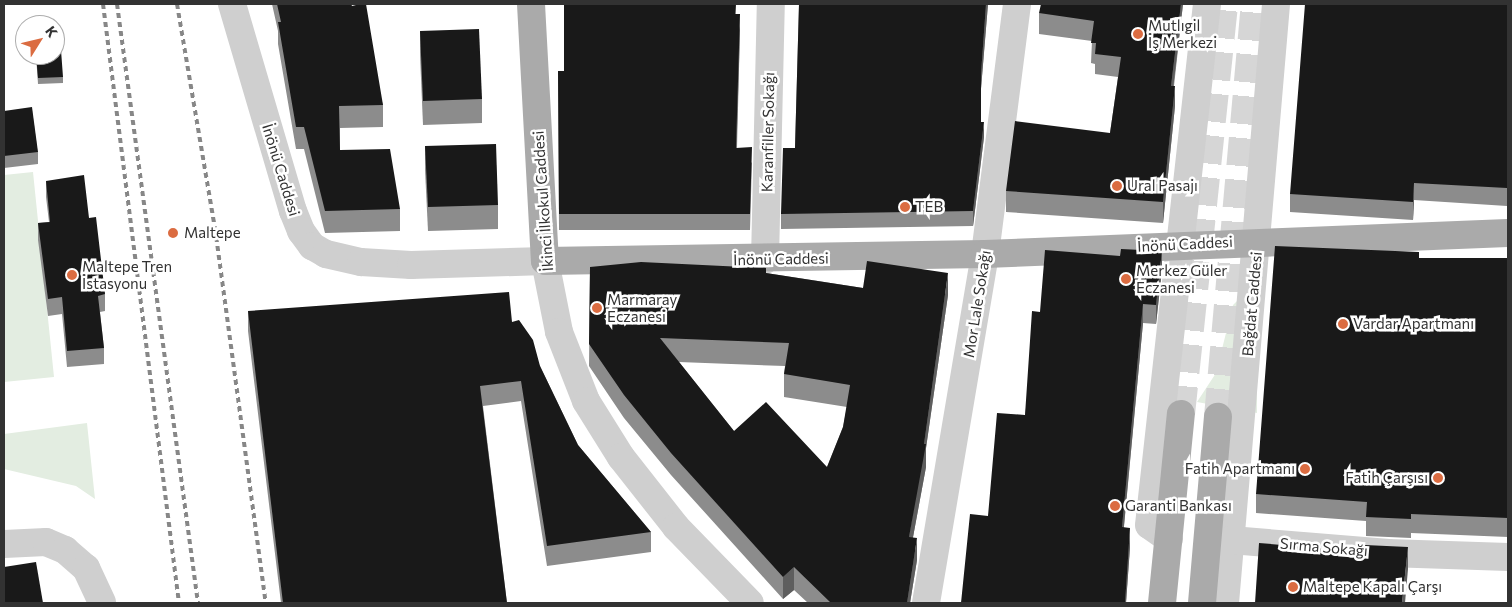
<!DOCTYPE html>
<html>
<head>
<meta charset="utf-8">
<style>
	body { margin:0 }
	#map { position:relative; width:1512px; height:607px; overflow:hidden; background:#fff; font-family:Commissioner,sans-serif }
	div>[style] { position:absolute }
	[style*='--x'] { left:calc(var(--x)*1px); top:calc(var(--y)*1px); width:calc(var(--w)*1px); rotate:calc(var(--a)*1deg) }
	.green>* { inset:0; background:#e3ede1 }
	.primary-tunnel>* { height:28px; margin-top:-14px; transform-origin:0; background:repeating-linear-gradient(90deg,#d6d6d6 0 28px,transparent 0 42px) }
	.pedestrian>* { height:28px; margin:-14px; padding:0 14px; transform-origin:14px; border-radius:14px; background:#cfcfcf }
	.minor>* { height:28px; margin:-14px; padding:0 14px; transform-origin:14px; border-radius:14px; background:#cfcfcf }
	.tertiary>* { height:28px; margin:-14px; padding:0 14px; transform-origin:14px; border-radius:14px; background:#cfcfcf }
	.primary>* { height:28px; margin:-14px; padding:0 14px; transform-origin:14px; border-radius:14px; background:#aaa }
	.rail>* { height:4px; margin-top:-2px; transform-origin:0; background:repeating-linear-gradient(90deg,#878787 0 5px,transparent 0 9px) }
	.wall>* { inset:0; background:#8c8c8c }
	.shaded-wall>* { inset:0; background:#5e5e5e }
	.building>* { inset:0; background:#191919 }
	.dots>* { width:14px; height:14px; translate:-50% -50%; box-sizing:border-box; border:2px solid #fff; border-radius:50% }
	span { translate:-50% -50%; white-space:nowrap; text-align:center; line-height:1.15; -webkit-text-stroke:5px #fff; paint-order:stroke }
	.poi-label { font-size:15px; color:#323232 }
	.left { translate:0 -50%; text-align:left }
	.right { translate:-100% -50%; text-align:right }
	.street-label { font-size:15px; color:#323232 }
	.frame { position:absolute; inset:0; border:5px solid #323232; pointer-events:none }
	.north { position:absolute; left:15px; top:15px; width:50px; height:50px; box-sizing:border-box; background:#fff; border:1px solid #adadad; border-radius:50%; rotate:54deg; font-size:14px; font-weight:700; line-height:20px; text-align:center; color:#323232 }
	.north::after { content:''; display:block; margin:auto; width:18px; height:22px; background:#db6c41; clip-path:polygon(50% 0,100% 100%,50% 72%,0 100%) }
</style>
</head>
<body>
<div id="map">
	<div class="green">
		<i style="clip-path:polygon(33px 172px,54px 377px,4px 382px,4px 175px)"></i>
		<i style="clip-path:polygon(1242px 296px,1257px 357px,1257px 413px,1197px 402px,1216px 373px,1233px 305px)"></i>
		<i style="clip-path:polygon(87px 423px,95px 499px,76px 486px,4px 469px,4px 434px)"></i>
	</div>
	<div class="primary-tunnel">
		<i style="--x:1181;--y:414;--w:412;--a:-84"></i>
		<i style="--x:1218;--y:417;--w:415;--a:-84.9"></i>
	</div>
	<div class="pedestrian">
		<i style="--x:1169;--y:539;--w:24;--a:-145"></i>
		<i style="--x:1149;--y:525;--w:524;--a:-83.65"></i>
		<i style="--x:1225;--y:603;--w:601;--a:-85.13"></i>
	</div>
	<div class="minor">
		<i style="--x:232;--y:4;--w:216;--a:73.6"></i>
		<i style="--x:293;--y:211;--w:22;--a:68"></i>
		<i style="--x:301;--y:231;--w:19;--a:54"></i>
		<i style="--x:312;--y:246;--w:16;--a:30"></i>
		<i style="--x:326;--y:254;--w:36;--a:13"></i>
		<i style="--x:361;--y:262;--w:50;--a:3.4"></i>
		<i style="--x:411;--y:265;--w:134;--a:-1.7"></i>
		<i style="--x:765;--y:260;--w:256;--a:-88.7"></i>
		<i style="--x:1231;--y:540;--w:158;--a:4.7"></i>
		<i style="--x:1388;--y:553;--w:120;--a:1.9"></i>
		<i style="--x:4;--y:544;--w:42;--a:-2.7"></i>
		<i style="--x:46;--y:542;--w:21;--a:23"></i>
		<i style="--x:65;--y:550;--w:28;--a:41"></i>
		<i style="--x:86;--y:568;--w:38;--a:65"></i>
		<i style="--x:926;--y:603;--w:354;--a:-80.4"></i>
		<i style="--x:985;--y:254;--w:252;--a:-82.7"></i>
	</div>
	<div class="tertiary">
		<i style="--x:545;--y:261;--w:72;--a:78.8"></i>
		<i style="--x:559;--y:332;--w:74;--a:68.6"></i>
		<i style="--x:586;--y:401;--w:66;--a:58"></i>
		<i style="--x:621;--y:457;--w:89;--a:51.8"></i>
		<i style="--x:676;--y:527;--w:106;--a:45.8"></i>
	</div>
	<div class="primary">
		<i style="--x:531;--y:4;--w:257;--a:86.9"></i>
		<i style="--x:545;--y:261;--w:440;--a:-0.9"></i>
		<i style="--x:985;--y:254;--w:523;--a:-2.3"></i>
		<i style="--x:1162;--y:603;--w:190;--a:-84.3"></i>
		<i style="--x:1202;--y:603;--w:187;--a:-85.1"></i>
	</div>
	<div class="rail">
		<i style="--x:103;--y:4;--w:604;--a:82.77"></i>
		<i style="--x:117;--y:4;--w:604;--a:82.3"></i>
		<i style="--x:177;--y:4;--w:227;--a:80.4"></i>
		<i style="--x:215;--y:228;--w:378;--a:82.3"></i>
	</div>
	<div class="wall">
		<i style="clip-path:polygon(272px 4px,351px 4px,383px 105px,383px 127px,340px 128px,340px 150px,400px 209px,400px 231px,325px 233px,304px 149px,296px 149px,278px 44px,278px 31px)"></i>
		<i style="clip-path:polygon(564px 4px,736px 4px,736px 14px,740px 30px,737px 148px,752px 163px,750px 230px,559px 230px,558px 71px,564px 71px)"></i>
		<i style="clip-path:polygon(799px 4px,988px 4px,981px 88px,981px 122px,984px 137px,973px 226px,781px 229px,781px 214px,795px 148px)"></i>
		<i style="clip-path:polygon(1183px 4px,1174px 86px,1175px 106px,1163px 223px,1006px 212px,1006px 191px,1110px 133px,1118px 77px,1095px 74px,1095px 64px,1091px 63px,1092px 41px,1039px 34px,1039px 13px)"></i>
		<i style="clip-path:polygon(1508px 4px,1507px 206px,1414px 200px,1413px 220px,1290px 212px,1290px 194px)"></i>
		<i style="clip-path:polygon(420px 31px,482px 99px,482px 123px,423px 125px,420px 55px)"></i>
		<i style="clip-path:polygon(36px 55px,63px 77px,63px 83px,38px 84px)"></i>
		<i style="clip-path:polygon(4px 111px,38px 152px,38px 164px,4px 168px)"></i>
		<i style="clip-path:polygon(425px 146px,498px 205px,498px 229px,428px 231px,425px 170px)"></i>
		<i style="clip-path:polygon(46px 181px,89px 218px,105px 294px,105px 311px,100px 312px,104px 348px,104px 364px,67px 367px,62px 314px,48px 316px,38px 240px,38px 223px,49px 222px,46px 197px)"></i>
		<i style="clip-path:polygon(1419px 258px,1508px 258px,1508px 537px,1411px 533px,1411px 538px,1366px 536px,1366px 521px,1256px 513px,1256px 494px)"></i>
		<i style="clip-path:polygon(evenodd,590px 267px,766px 273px,863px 288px,948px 295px,926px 448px,926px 467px,913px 537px,917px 560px,910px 603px,808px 603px,794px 590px,783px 599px,671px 475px,624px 418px,589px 366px,590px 267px,679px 362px,785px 366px,784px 374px,784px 397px,847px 407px,843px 427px,827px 467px,734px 431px,679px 362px)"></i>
		<i style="clip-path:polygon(1162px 270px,1156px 324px,1143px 323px,1124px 527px,1130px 547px,1126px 603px,961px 603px,988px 516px,1025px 415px,1040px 312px)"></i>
		<i style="clip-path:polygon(248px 311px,512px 322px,540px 366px,578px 445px,651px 532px,651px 552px,547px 566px,521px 401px,483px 406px,507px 603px,281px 603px,248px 331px)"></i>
	</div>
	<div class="shaded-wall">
		<i style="clip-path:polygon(986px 4px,988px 4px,981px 89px,981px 74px)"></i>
		<i style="clip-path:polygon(1181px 4px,1183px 4px,1171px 106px,1171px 86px)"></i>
		<i style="clip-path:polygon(740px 14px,740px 30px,736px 163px,736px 148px)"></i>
		<i style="clip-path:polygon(1175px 86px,1175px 106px,1163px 223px,1163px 202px)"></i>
		<i style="clip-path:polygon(984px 122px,984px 137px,973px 226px,973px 211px)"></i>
		<i style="clip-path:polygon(1508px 180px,1508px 198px,1507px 206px,1507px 188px)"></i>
		<i style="clip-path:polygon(1414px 183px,1414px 200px,1413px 220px,1413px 202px)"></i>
		<i style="clip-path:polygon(1162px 251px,1162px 270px,1156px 324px,1156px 305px)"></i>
		<i style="clip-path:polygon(948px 273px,948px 295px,926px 448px,926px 467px,909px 559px,909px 537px,924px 444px)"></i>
		<i style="clip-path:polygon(1143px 304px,1143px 323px,1122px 546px,1122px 527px)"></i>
		<i style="clip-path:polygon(1130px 528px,1130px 547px,1126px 603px,1125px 603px)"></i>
		<i style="clip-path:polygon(917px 538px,917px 560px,910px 603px,907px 603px)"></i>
		<i style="clip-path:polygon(1408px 547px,1408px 569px,1405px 603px,1402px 603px)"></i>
		<i style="clip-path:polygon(794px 567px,794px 590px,783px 599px,783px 577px)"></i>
	</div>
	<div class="building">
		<i style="clip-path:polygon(277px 4px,351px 4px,352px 6px,360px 4px,366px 4px,383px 105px,339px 106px,340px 150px,390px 149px,400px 209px,325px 211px,304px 127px,296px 127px,278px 22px,281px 22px)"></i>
		<i style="clip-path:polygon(564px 4px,736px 4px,735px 14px,740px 14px,736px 148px,752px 147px,750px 214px,559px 214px,558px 71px,564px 71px)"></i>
		<i style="clip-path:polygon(799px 4px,986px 4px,981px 74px,981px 122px,984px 122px,973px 211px,781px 214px,783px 148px,795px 148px)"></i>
		<i style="clip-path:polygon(1041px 4px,1181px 4px,1171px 86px,1175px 86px,1163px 202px,1006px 191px,1015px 121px,1110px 133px,1121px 57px,1095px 54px,1096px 43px,1091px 43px,1094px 21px,1039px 13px)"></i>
		<i style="clip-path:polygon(1305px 4px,1508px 4px,1508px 180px,1507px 188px,1414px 183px,1413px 202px,1290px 194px)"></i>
		<i style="clip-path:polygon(479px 29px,482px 99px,423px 101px,420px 31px)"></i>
		<i style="clip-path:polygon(55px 50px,61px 50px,63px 77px,38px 78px,36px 55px,55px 55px)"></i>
		<i style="clip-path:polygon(32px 107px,38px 152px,4px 156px,4px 111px)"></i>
		<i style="clip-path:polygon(496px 144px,498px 205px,428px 207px,425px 146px)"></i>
		<i style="clip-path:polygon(84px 175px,89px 218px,96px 217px,105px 294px,98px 296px,104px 348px,67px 351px,62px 297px,48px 299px,38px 223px,50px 222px,46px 181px)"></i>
		<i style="clip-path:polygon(1275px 246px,1419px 252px,1419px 258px,1508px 258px,1508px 518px,1411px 514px,1411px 519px,1366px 517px,1367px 502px,1256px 494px)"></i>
		<i style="clip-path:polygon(1121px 249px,1162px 251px,1156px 305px,1143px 304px,1122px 527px,1130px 528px,1125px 603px,961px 603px,970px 514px,988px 516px,997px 413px,1025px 415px,1032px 311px,1040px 312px,1045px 250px,1120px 256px)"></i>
		<i style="clip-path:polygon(evenodd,867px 261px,948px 273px,924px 444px,926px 444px,909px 537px,917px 538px,907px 603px,831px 603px,794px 567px,783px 577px,671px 453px,624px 395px,589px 344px,590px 267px,641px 262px,766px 268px,766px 273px,863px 288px,867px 261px,660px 338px,789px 343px,784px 374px,850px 385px,843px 427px,827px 467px,766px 402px,734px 431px,660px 338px)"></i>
		<i style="clip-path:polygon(509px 292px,512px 322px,519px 320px,533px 340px,540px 366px,578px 445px,651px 532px,547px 546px,521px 381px,480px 386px,507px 603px,283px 603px,248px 311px)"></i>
		<i style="clip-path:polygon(1259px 543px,1365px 552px,1365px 545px,1408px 547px,1402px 603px,1255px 603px)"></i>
		<i style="clip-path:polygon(36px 562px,43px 603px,4px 603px,4px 567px)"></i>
	</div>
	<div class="dots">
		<i style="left:1138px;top:34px;background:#db6c41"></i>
		<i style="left:1117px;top:186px;background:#db6c41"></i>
		<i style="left:905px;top:207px;background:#db6c41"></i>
		<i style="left:173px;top:233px;background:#db6c41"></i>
		<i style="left:72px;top:275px;background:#db6c41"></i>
		<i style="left:1126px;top:279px;background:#db6c41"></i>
		<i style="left:597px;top:308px;background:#db6c41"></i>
		<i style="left:1343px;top:324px;background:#db6c41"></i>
		<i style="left:1305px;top:469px;background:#db6c41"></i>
		<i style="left:1438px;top:478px;background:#db6c41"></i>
		<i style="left:1115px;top:506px;background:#db6c41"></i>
		<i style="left:1293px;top:587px;background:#db6c41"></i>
	</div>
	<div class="poi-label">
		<span class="left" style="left:1148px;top:34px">Mutlıgil<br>İş Merkezi</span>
		<span class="left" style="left:1127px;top:186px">Ural Pasajı</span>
		<span class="left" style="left:915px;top:207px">TEB</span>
		<span class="left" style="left:184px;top:233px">Maltepe</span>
		<span class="left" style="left:82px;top:275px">Maltepe Tren<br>İstasyonu</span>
		<span class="left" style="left:1136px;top:279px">Merkez Güler<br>Eczanesi</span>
		<span class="left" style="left:607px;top:308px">Marmaray<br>Eczanesi</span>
		<span class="left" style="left:1353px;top:324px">Vardar Apartmanı</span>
		<span class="right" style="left:1295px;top:469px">Fatih Apartmanı</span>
		<span class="right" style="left:1428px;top:478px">Fatih Çarşısı</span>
		<span class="left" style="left:1125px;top:506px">Garanti Bankası</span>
		<span class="left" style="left:1303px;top:587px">Maltepe Kapalı Çarşı</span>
	</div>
	<div class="street-label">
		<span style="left:768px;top:132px;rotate:-89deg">Karanfiller Sokağı</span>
		<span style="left:281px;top:170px;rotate:73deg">İnönü Caddesi</span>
		<span style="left:543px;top:201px;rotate:-94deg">İkinci İlkokul Caddesi</span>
		<span style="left:1185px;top:244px;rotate:-3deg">İnönü Caddesi</span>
		<span style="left:781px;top:259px;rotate:-1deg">İnönü Caddesi</span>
		<span style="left:977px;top:304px;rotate:-81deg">Mor Lale Sokağı</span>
		<span style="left:1252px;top:304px;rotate:-85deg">Bağdat Caddesi</span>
		<span style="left:1324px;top:547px;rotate:5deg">Sırma Sokağı</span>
	</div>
	<div class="frame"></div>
	<div class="north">K</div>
</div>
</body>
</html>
